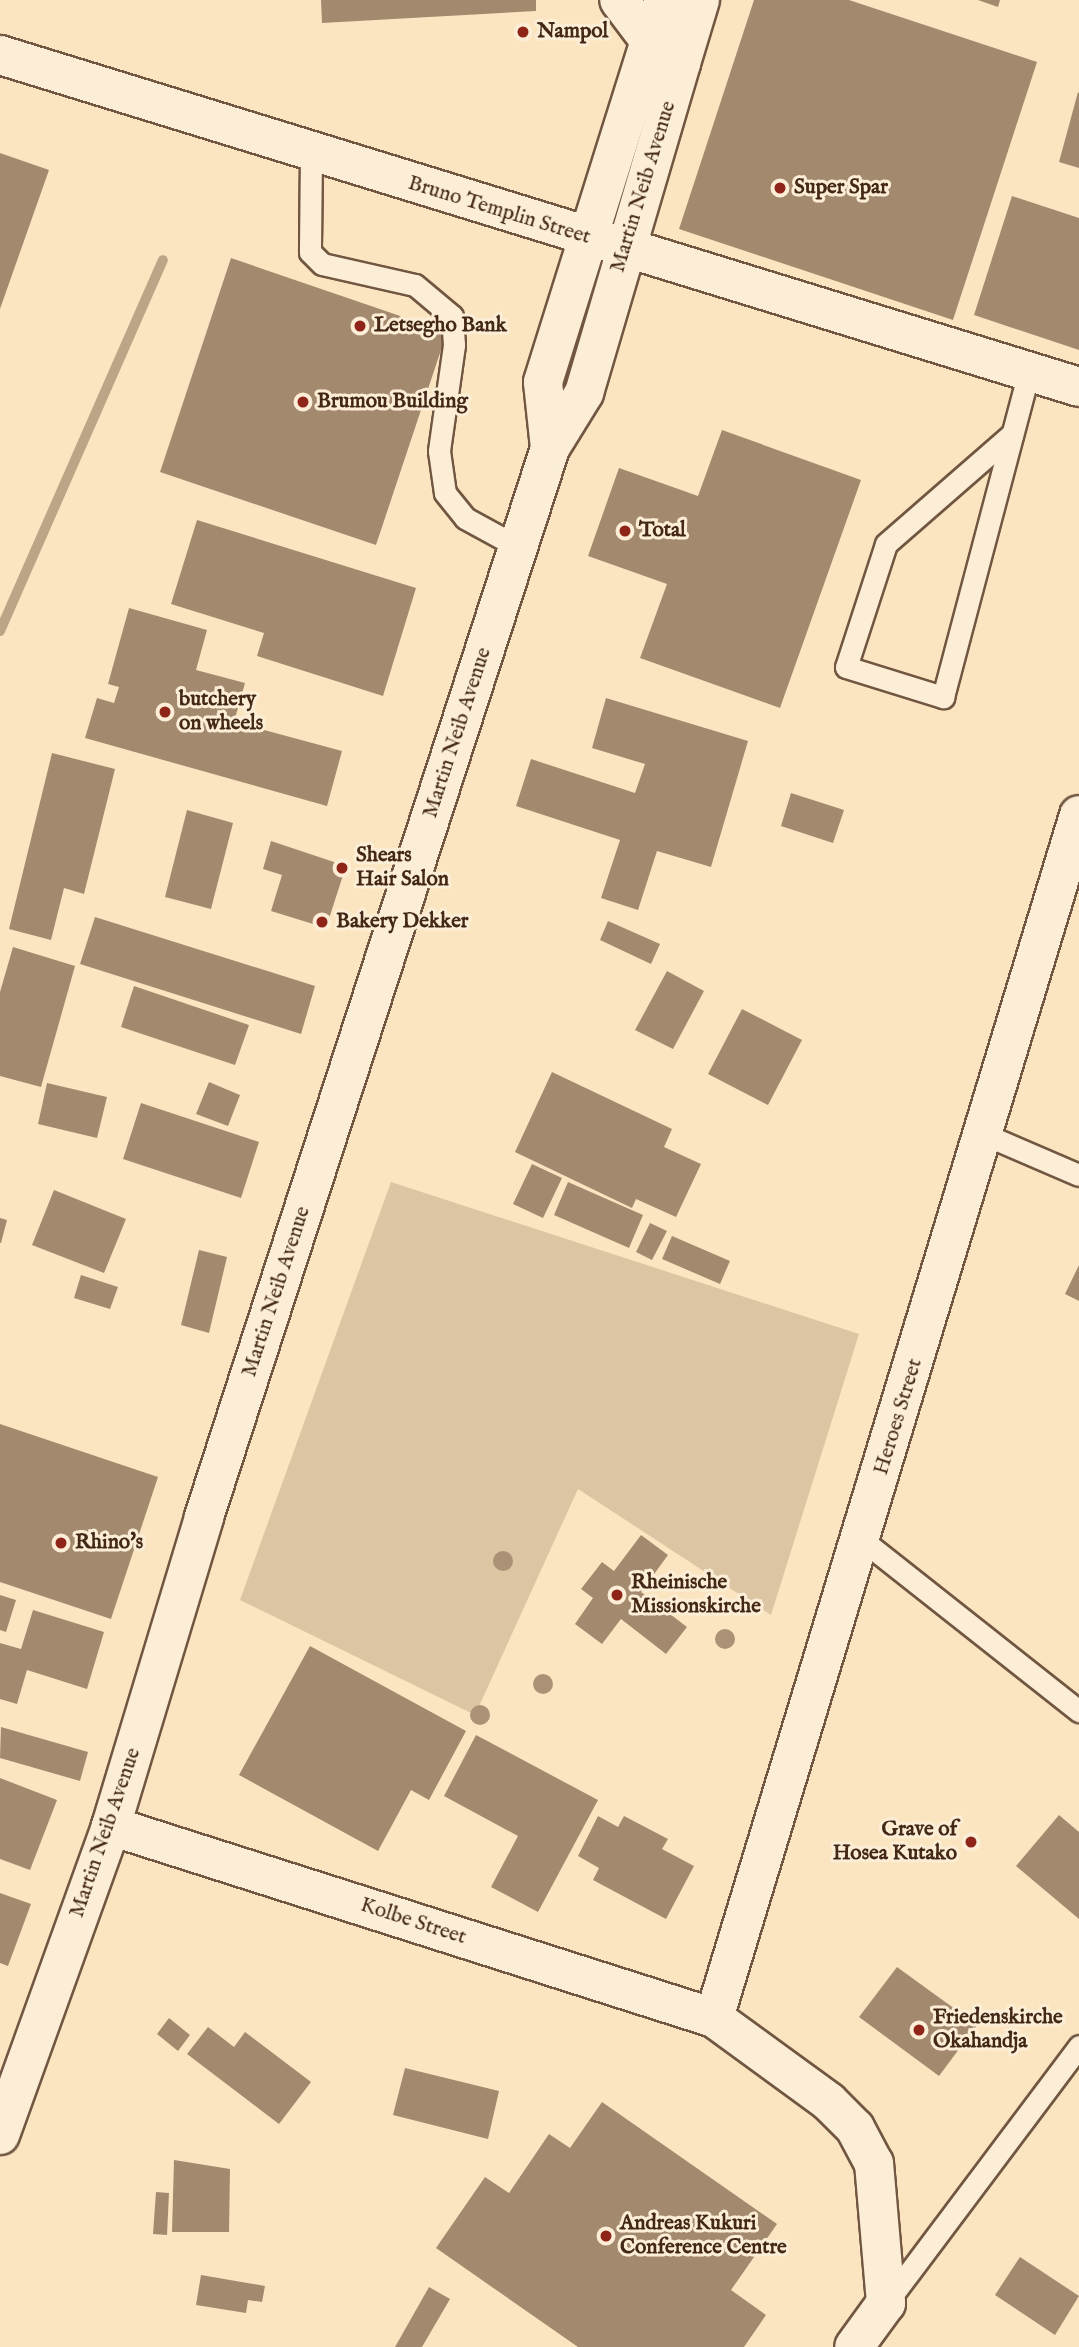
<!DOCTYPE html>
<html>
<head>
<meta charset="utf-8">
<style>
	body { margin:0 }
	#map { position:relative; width:1079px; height:2347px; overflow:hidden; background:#fbe5c0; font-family:"IM FELL English",serif }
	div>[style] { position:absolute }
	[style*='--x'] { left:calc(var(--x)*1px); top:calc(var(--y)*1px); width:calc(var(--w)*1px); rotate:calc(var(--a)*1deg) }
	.green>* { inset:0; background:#dcc5a3 }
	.stream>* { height:10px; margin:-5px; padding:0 5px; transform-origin:5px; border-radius:5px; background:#bca487 }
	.building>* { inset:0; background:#a38a6f }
	.roads { filter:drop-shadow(2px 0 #715641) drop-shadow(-2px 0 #715641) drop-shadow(0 2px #715641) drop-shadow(0 -2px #715641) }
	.service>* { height:21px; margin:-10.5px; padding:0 10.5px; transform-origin:10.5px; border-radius:10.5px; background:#fceed6 }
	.minor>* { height:38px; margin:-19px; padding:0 19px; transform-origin:19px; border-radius:19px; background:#fceed6 }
	.secondary>* { height:38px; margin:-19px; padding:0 19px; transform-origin:19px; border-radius:19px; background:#fceed6 }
	.trees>* { width:20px; height:20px; margin:-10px; border-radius:50%; background:#ab9276 }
	.dots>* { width:19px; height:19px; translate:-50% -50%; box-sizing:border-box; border:4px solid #fceed6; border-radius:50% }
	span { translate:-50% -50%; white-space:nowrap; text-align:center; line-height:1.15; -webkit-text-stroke:6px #fceed6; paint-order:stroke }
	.poi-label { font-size:21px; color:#432717; font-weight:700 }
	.left { translate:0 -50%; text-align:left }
	.right { translate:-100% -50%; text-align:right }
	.street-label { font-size:21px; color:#432717 }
</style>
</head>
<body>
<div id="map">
	<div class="green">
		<i style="clip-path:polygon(391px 1182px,859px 1334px,771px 1615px,578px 1489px,475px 1715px,240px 1600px)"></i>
	</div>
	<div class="stream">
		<i style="--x:0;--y:631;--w:405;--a:-66.3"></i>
	</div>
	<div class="building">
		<i style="clip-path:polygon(321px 0,536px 0,536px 11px,322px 23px)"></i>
		<i style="clip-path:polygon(754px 0,849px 0,1037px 62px,953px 320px,679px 229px)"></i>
		<i style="clip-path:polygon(978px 0,1000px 0,998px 7px)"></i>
		<i style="clip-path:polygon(1078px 92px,1079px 93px,1079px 168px,1059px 162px)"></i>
		<i style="clip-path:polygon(0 153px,49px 170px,0 309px)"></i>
		<i style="clip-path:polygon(1012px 196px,1079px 218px,1079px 350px,974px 315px)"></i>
		<i style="clip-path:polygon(231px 258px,447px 332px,376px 545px,160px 472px)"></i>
		<i style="clip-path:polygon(722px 430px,861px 480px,780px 708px,640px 658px,667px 584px,588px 556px,619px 468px,698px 496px)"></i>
		<i style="clip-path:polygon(197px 520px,416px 588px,383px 696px,257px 656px,264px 633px,171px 604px)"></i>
		<i style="clip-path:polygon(129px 608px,207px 630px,196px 670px,245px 683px,234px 722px,342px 751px,327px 806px,85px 738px,97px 698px,114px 703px,119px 687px,108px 684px)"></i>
		<i style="clip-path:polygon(606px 698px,748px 741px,711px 867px,657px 851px,638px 910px,601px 898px,620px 840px,516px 806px,531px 759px,635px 793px,645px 764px,592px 748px)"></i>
		<i style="clip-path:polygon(52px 753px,115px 769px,84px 894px,64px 888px,51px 940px,9px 929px)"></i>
		<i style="clip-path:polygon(791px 793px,844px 810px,833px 843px,781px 826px)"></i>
		<i style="clip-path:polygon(187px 810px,233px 823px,211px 909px,165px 897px)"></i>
		<i style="clip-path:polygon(271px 841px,346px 866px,326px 928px,271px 911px,282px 875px,263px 869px)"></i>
		<i style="clip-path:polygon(95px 917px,315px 986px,301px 1034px,80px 964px)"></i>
		<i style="clip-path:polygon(608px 921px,660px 944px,651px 964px,600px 940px)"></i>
		<i style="clip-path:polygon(13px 947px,75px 966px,41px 1087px,0 1076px,0 992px)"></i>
		<i style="clip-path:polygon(667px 971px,704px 991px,673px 1049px,635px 1030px)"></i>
		<i style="clip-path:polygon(134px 986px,249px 1025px,235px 1065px,121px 1027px)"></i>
		<i style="clip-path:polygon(742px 1009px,802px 1040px,768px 1105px,708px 1074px)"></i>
		<i style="clip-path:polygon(552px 1072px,672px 1129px,664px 1147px,701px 1164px,676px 1217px,636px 1199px,632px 1208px,515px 1152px)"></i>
		<i style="clip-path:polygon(209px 1082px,240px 1095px,228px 1126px,196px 1114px)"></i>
		<i style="clip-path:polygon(47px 1083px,107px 1097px,97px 1138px,38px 1124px)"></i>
		<i style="clip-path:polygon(141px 1103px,259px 1142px,241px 1198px,123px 1159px)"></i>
		<i style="clip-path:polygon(532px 1164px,562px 1178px,543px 1218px,513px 1204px)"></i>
		<i style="clip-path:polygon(568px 1182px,643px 1215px,629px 1248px,554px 1215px)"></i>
		<i style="clip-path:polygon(54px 1190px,126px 1219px,104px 1273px,32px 1245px)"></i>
		<i style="clip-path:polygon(0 1218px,7px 1220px,1px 1243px,0 1243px)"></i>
		<i style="clip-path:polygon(650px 1223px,667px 1231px,652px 1260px,636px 1252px)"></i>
		<i style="clip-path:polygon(672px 1236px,730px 1261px,720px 1284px,662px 1259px)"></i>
		<i style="clip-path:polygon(199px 1250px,227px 1257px,209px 1333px,181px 1325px)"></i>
		<i style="clip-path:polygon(1079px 1265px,1079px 1301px,1065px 1294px)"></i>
		<i style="clip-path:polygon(81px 1275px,118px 1287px,110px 1309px,74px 1298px)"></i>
		<i style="clip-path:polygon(0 1424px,158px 1477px,111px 1619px,0 1582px)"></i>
		<i style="clip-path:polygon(641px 1535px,668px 1555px,641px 1592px,687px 1627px,666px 1654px,621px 1619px,602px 1644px,575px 1624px,593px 1598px,581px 1589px,602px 1562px,614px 1571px)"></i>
		<i style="clip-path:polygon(0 1595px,16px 1600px,6px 1632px,0 1630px)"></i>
		<i style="clip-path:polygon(33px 1610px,104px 1632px,87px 1689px,27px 1670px,17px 1704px,0 1699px,0 1643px,21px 1649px)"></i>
		<i style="clip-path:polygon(310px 1646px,466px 1731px,429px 1800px,411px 1790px,378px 1851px,239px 1775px)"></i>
		<i style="clip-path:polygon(1px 1727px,88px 1752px,80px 1781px,0 1758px)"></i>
		<i style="clip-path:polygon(476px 1735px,598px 1800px,538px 1912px,491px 1887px,518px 1836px,444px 1796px)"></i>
		<i style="clip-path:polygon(0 1778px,57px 1800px,30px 1870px,0 1859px)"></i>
		<i style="clip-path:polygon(1059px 1815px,1079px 1832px,1079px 1919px,1016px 1866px)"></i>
		<i style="clip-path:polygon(598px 1816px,618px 1827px,624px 1816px,668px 1839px,662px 1849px,694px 1866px,666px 1919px,593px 1880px,599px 1868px,578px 1856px)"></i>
		<i style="clip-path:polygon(0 1893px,31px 1904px,8px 1966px,0 1963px)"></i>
		<i style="clip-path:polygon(897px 1967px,977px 2025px,939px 2076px,859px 2017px)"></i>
		<i style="clip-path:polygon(169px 2018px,190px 2035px,178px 2051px,157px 2034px)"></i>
		<i style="clip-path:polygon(208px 2027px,234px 2047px,245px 2032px,311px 2082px,279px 2124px,187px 2054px)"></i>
		<i style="clip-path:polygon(405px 2068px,499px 2091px,488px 2139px,393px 2115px)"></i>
		<i style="clip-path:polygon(602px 2102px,777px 2224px,731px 2290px,766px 2315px,744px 2347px,578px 2347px,436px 2248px,485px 2177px,509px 2193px,549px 2134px,570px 2148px)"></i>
		<i style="clip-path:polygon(174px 2160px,230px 2169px,229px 2232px,172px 2232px)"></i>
		<i style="clip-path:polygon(156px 2192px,169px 2193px,167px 2235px,153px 2234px)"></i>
		<i style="clip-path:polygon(1020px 2257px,1079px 2296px,1055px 2335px,995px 2295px)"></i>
		<i style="clip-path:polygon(201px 2275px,265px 2286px,262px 2302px,248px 2300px,246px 2313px,196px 2305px)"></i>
		<i style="clip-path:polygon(429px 2287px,450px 2299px,422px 2347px,395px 2347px)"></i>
	</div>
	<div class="roads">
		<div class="service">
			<i style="--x:311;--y:153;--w:99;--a:90.6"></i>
			<i style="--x:310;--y:252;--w:17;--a:45"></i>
			<i style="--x:322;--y:264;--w:95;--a:12.7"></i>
			<i style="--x:415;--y:285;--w:48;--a:40"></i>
			<i style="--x:452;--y:316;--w:29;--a:86"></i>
			<i style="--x:454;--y:345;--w:107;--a:98.1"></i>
			<i style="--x:439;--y:451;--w:42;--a:81.9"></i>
			<i style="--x:445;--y:493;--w:32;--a:51"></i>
			<i style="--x:465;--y:518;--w:60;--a:28.7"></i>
			<i style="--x:1012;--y:434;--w:167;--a:138.9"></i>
			<i style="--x:886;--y:544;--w:129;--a:108"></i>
			<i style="--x:846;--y:667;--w:102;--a:17.2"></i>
			<i style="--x:943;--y:697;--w:337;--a:-75.2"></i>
			<i style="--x:986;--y:1135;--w:101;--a:23.3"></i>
			<i style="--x:861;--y:1539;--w:278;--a:38.3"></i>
			<i style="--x:887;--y:2302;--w:320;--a:-53.1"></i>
		</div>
		<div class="minor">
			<i style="--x:650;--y:41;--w:43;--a:-71.1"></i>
			<i style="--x:0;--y:55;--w:1129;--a:17.1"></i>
			<i style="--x:681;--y:63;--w:66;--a:-73.2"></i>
			<i style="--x:111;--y:1826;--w:633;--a:17.66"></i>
			<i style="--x:714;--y:2018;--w:142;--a:36.1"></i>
			<i style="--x:829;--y:2102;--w:37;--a:45"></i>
			<i style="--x:855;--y:2128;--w:40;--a:62"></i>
			<i style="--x:874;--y:2163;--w:141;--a:85.1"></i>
			<i style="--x:886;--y:2303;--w:54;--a:126"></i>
			<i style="--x:714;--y:2018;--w:1257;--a:-73.12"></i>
		</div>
		<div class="secondary">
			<i style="--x:550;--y:448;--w:66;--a:-96.1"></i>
			<i style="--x:543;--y:382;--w:357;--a:-72.6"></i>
			<i style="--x:0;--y:2135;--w:328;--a:-70.2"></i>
			<i style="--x:111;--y:1826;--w:323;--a:-73.2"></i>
			<i style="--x:204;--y:1517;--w:1124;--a:-72.06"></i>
			<i style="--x:550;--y:448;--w:65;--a:-58.3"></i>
			<i style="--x:584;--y:393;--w:344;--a:-73.6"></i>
			<i style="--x:681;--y:63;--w:38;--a:-145"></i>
			<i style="--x:650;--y:41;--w:51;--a:-127.1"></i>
		</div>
	</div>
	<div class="trees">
		<i style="left:503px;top:1561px"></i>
		<i style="left:725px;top:1639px"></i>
		<i style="left:543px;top:1684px"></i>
		<i style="left:480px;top:1715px"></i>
	</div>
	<div class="dots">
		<i style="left:523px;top:32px;background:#8f2418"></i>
		<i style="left:780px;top:188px;background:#8f2418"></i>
		<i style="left:360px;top:326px;background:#8f2418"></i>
		<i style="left:303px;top:402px;background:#8f2418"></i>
		<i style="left:625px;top:531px;background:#8f2418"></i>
		<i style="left:165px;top:712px;background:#8f2418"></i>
		<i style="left:342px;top:868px;background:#8f2418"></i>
		<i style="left:322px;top:922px;background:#8f2418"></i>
		<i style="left:61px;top:1543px;background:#8f2418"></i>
		<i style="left:617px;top:1595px;background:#8f2418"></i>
		<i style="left:971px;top:1842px;background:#8f2418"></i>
		<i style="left:919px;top:2030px;background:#8f2418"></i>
		<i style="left:606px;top:2236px;background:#8f2418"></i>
	</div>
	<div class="poi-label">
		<span class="left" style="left:537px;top:32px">Nampol</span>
		<span class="left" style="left:794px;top:188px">Super Spar</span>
		<span class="left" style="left:374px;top:326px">Letsegho Bank</span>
		<span class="left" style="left:317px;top:402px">Brumou Building</span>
		<span class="left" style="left:639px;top:531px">Total</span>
		<span class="left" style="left:179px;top:712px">butchery<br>on wheels</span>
		<span class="left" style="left:356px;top:868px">Shears<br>Hair Salon</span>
		<span class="left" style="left:336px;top:922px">Bakery Dekker</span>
		<span class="left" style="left:75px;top:1543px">Rhino's</span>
		<span class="left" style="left:631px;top:1595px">Rheinische<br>Missionskirche</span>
		<span class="right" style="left:957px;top:1842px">Grave of<br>Hosea Kutako</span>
		<span class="left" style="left:933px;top:2030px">Friedenskirche<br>Okahandja</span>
		<span class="left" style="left:620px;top:2236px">Andreas Kukuri<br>Conference Centre</span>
	</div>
	<div class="street-label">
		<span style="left:644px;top:187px;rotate:-73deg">Martin Neib Avenue</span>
		<span style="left:499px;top:211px;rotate:17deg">Bruno Templin Street</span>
		<span style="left:458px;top:733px;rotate:-72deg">Martin Neib Avenue</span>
		<span style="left:277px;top:1292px;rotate:-72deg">Martin Neib Avenue</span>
		<span style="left:899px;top:1417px;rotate:-73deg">Heroes Street</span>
		<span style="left:106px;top:1833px;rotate:-71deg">Martin Neib Avenue</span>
		<span style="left:413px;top:1922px;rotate:18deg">Kolbe Street</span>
	</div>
</div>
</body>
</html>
